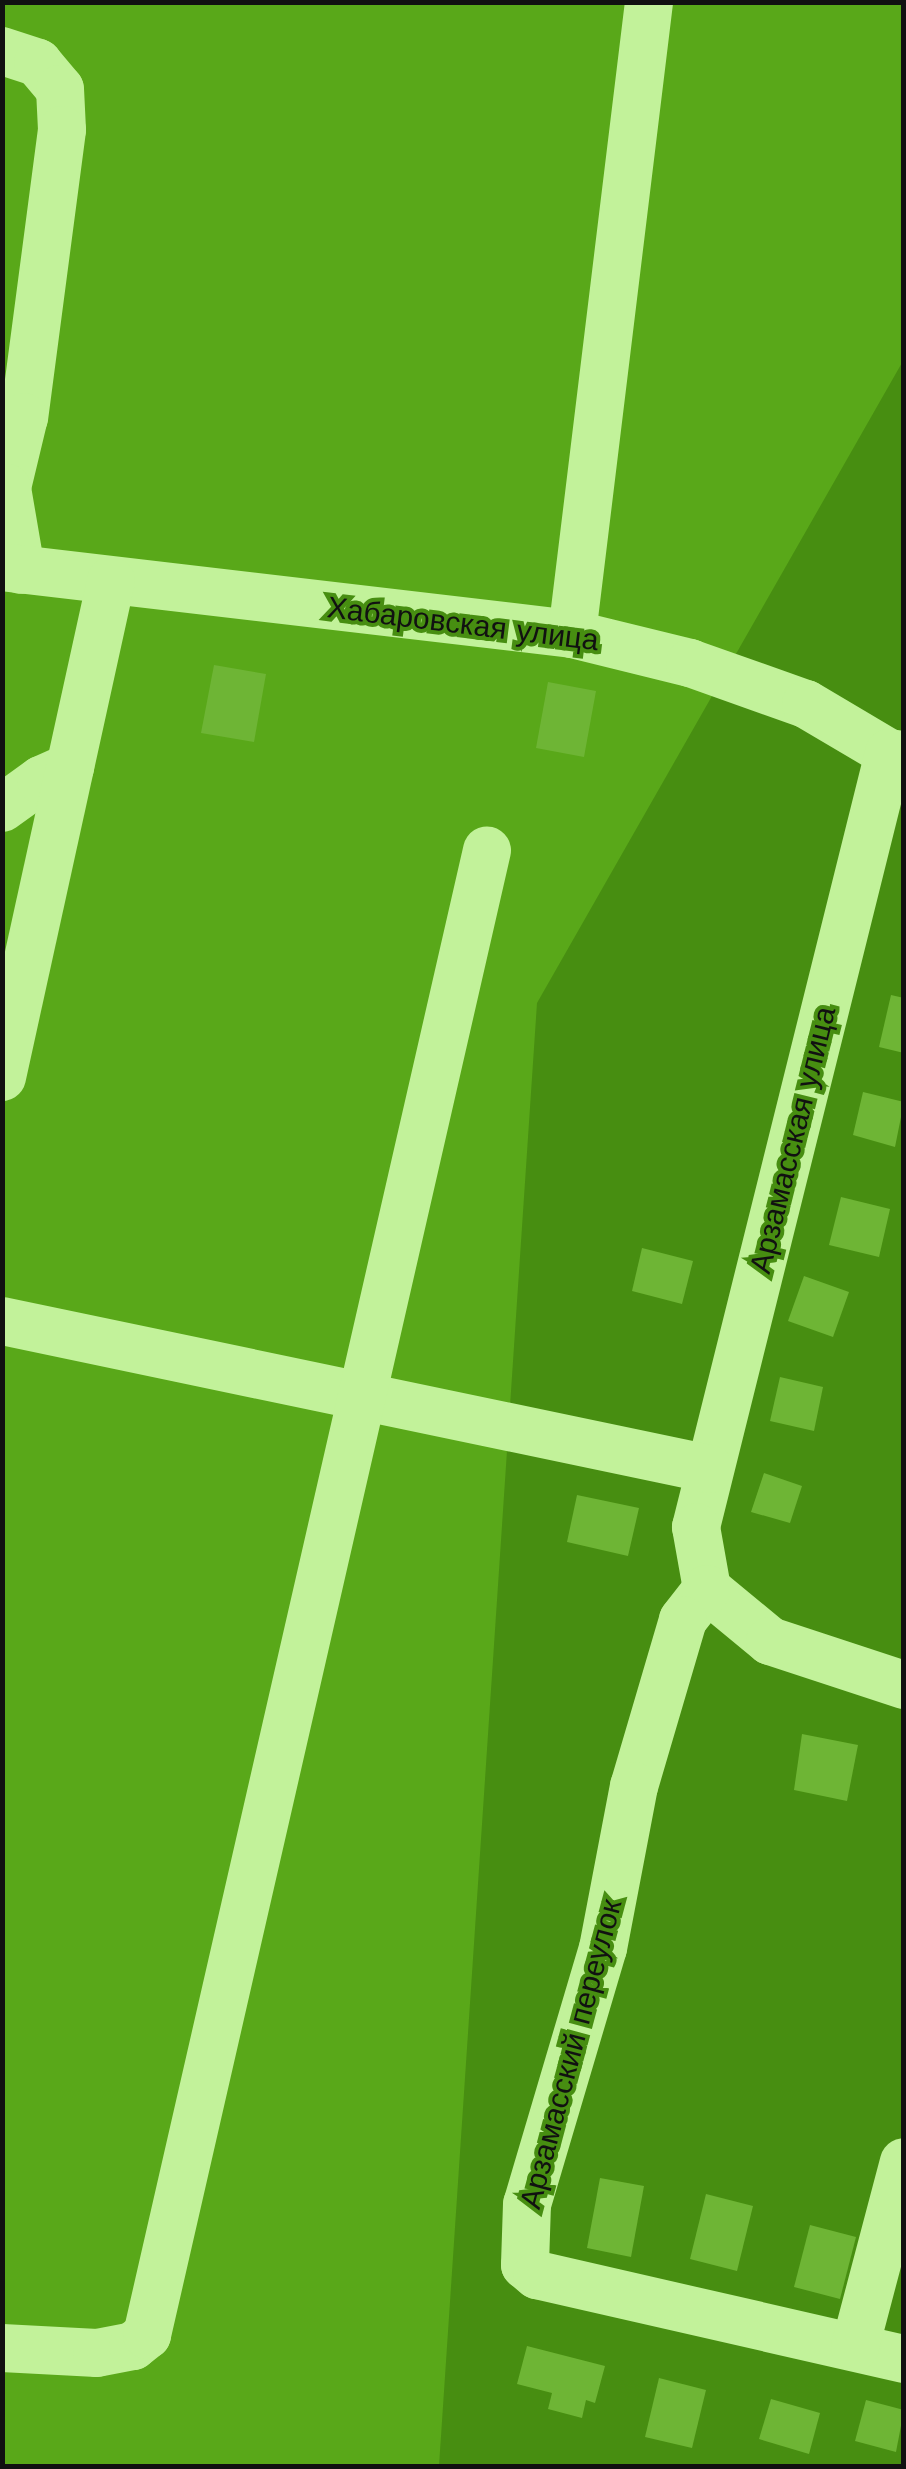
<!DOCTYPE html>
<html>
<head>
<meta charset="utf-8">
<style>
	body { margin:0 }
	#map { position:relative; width:906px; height:2469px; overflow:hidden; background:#478e11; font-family:"Work Sans",sans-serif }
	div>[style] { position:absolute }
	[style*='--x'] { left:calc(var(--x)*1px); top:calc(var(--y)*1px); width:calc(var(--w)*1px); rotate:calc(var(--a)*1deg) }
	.green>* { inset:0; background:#59a819 }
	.building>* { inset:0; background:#6eb535 }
	.minor>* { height:48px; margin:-24px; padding:0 24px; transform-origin:24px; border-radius:24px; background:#c2f29a }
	span { translate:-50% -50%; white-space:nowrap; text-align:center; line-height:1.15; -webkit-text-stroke:8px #478e11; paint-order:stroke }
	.street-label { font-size:30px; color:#111 }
	.frame { position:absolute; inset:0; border:5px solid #111; pointer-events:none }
</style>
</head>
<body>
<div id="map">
	<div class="green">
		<i style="clip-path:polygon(3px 3px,903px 3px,903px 361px,537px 1003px,439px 2466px,3px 2466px)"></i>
	</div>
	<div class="building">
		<i style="clip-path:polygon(214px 665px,266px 674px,254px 742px,201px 733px)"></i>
		<i style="clip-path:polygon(548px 682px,596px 691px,584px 757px,536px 748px)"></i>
		<i style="clip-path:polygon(891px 995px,904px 998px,904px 1053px,879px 1047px)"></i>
		<i style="clip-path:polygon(863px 1092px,904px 1102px,895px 1147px,853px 1135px)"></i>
		<i style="clip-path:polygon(841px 1197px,890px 1209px,879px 1257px,829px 1245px)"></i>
		<i style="clip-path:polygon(642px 1248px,693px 1261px,682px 1304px,632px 1291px)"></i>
		<i style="clip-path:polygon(804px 1276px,849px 1292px,833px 1337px,788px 1321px)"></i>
		<i style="clip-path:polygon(780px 1377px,823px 1387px,814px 1431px,770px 1421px)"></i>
		<i style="clip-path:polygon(764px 1473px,802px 1486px,790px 1523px,751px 1512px)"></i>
		<i style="clip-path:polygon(577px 1495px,639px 1508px,628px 1556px,567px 1542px)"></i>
		<i style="clip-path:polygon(802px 1734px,858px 1745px,847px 1801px,794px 1790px)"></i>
		<i style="clip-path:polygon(600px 2178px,644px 2186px,631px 2257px,587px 2248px)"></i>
		<i style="clip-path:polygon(706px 2194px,753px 2206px,737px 2271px,690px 2259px)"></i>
		<i style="clip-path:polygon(810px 2225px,856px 2237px,840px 2299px,794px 2287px)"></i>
		<i style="clip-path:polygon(527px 2346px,605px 2366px,595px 2403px,586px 2400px,582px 2418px,548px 2409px,552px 2393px,517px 2384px)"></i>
		<i style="clip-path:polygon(659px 2378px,706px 2390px,692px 2448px,645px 2437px)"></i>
		<i style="clip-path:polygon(771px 2399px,820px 2413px,809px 2454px,759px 2439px)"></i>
		<i style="clip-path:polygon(866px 2400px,904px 2410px,896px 2452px,855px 2441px)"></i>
	</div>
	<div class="minor">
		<i style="--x:2;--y:51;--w:38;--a:18"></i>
		<i style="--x:38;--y:63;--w:34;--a:50"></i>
		<i style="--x:60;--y:89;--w:41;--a:87.2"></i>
		<i style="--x:62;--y:130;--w:290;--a:97.5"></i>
		<i style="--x:24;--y:417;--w:73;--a:103.5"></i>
		<i style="--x:2;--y:487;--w:5;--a:11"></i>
		<i style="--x:7;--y:488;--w:83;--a:80.3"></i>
		<i style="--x:2;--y:567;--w:574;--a:6.7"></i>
		<i style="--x:572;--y:634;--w:122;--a:13.8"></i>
		<i style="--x:690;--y:663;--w:123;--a:19.5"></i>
		<i style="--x:806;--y:704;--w:96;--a:30.6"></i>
		<i style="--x:889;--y:753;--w:15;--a:8"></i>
		<i style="--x:572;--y:634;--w:637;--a:-83.05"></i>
		<i style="--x:889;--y:753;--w:798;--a:104"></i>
		<i style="--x:696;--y:1527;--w:63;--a:79.9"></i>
		<i style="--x:707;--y:1589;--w:82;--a:39.5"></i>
		<i style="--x:770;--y:1641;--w:141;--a:18.2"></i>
		<i style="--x:2;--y:808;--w:48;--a:-35.7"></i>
		<i style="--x:41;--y:780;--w:32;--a:-24"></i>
		<i style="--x:2;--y:1077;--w:508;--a:-77.61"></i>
		<i style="--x:2;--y:1321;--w:723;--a:11.81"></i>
		<i style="--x:707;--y:1589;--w:39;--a:128"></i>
		<i style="--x:683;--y:1620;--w:173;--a:106.4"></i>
		<i style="--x:634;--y:1786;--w:165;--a:100.8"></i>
		<i style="--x:603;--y:1948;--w:267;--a:106.5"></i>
		<i style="--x:527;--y:2204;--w:61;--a:91.9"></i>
		<i style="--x:525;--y:2265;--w:16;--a:40"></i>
		<i style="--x:537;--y:2275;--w:376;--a:12.9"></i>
		<i style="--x:855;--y:2347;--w:191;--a:-75.2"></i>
		<i style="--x:2;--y:2348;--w:95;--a:3"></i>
		<i style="--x:97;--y:2353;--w:37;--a:-11"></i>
		<i style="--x:133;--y:2346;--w:18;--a:-38"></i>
		<i style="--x:147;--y:2335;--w:1523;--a:-77.1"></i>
	</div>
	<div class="street-label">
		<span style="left:463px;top:624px;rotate:7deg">Хабаровская улица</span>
		<span style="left:793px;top:1140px;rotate:-76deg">Арзамасская улица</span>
		<span style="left:571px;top:2054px;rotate:-75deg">Арзамасский переулок</span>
	</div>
	<div class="frame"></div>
</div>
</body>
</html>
